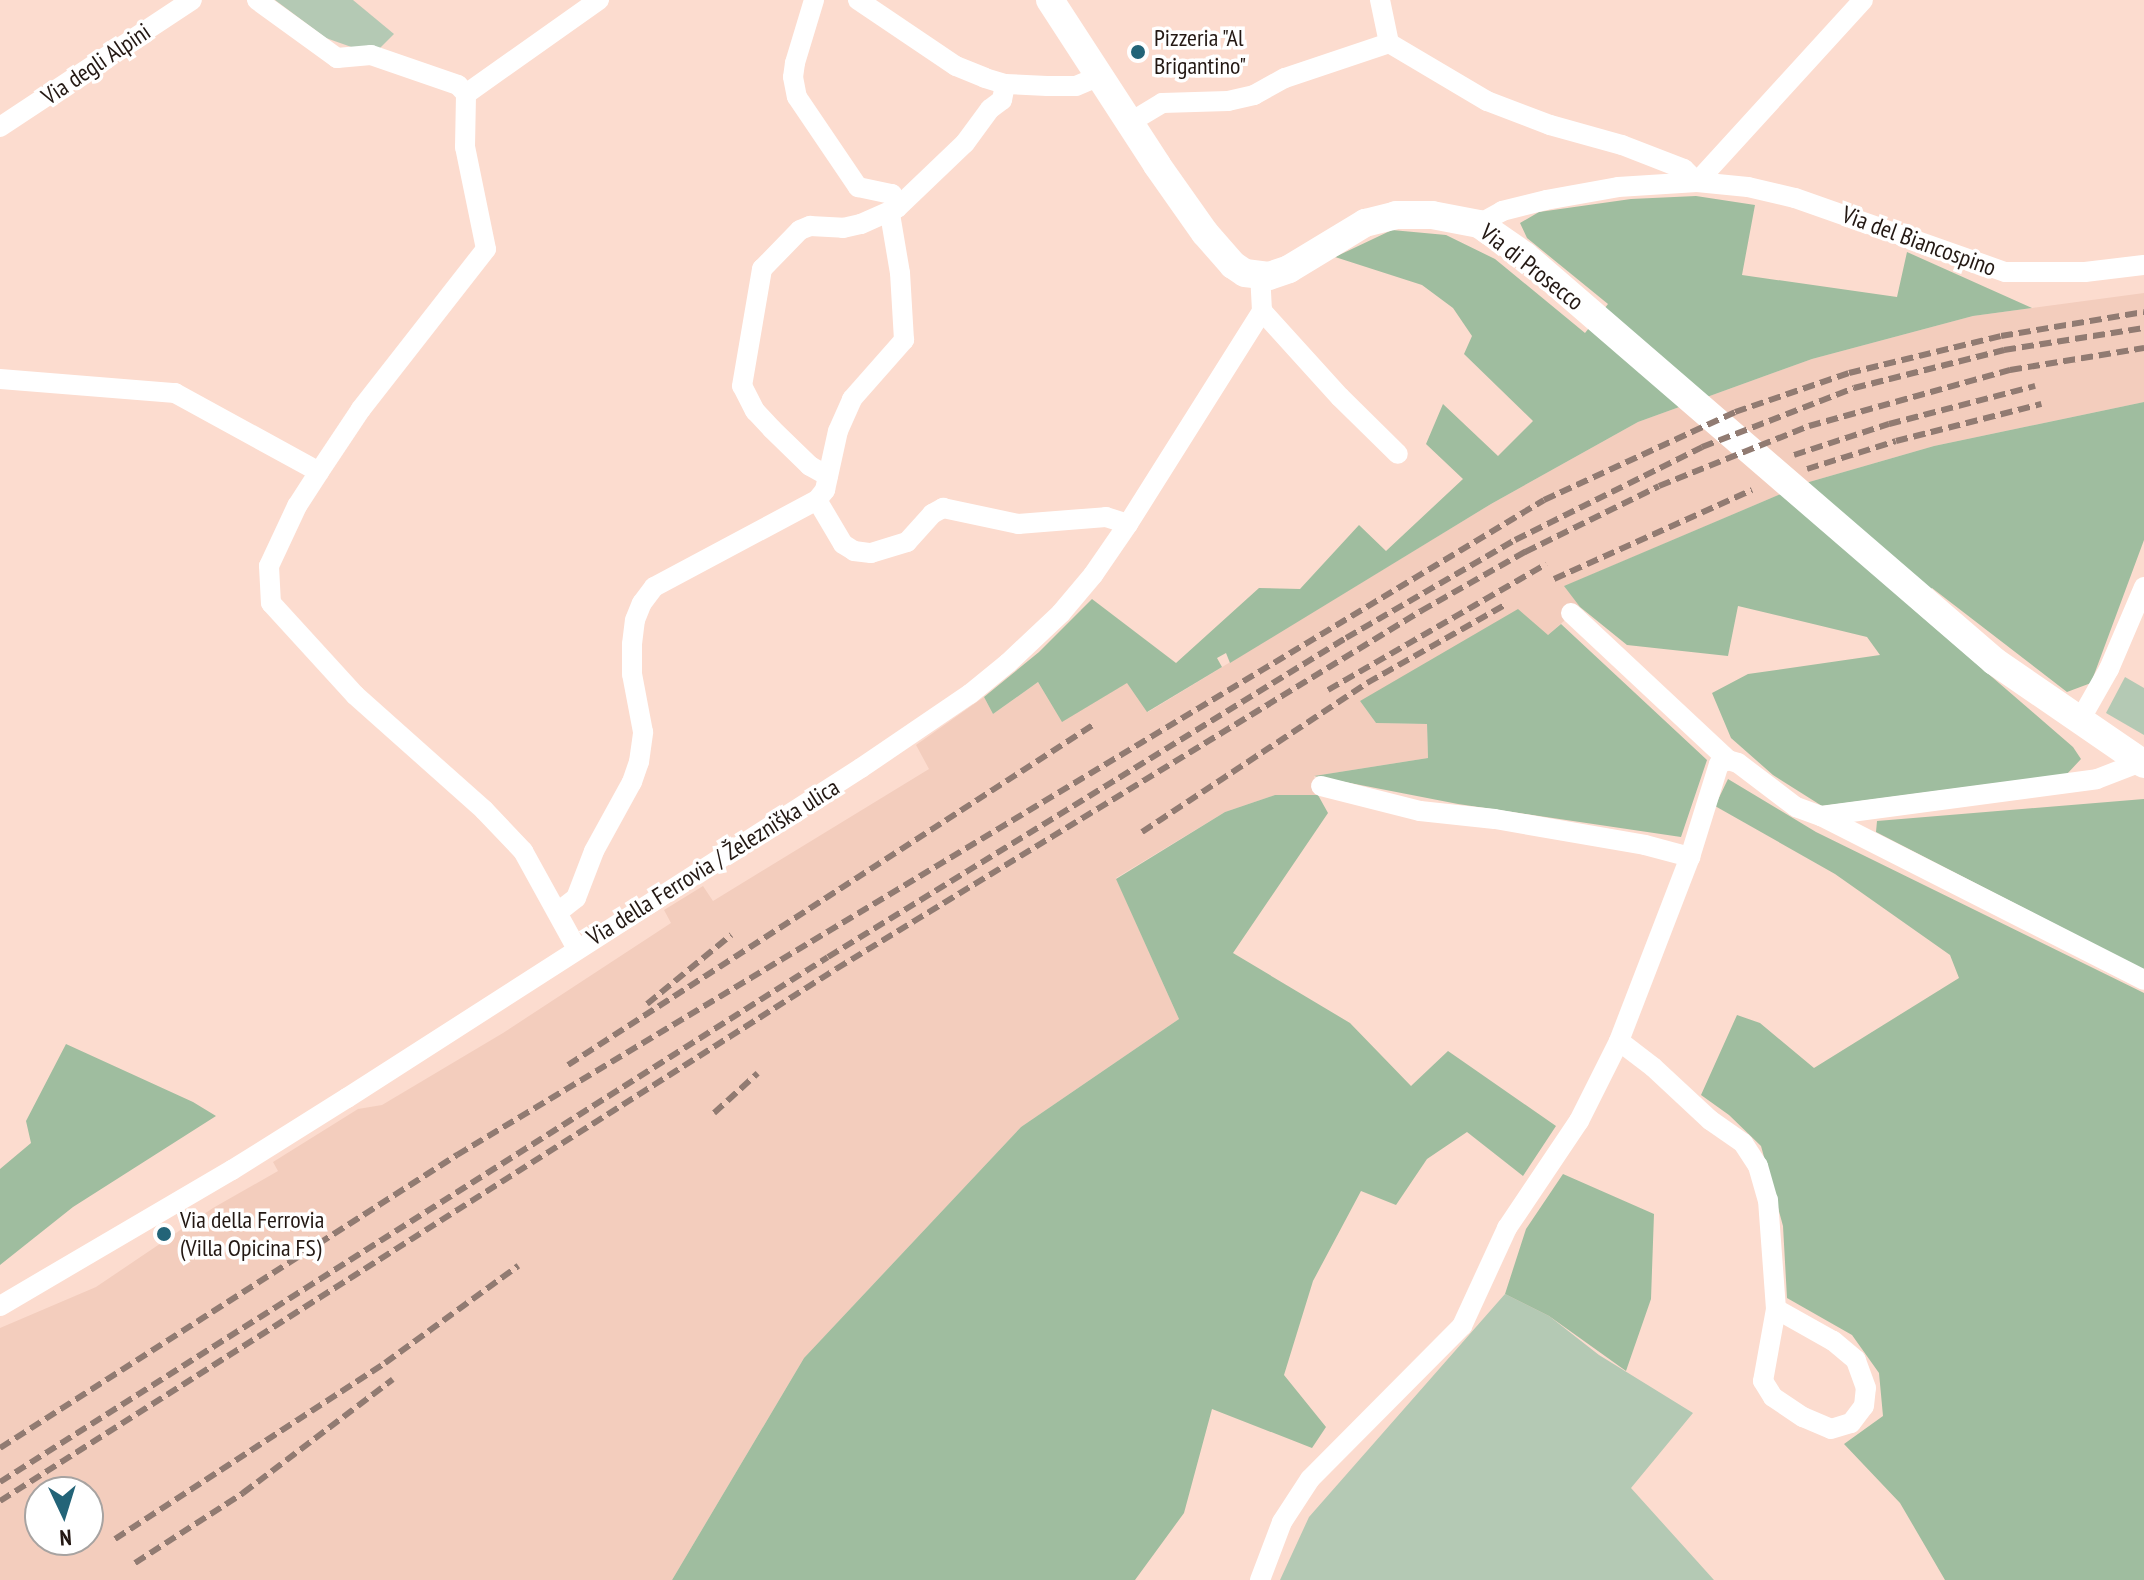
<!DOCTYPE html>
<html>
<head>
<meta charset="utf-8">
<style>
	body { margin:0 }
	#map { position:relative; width:2144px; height:1580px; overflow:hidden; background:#fcdccf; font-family:"PT Sans Narrow",sans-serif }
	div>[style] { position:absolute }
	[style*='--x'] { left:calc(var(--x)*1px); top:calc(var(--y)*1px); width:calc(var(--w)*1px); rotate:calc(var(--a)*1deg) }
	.built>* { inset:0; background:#f3cdbd }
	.green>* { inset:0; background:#b4c9b4 }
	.forest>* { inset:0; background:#9fbd9f }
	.minor>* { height:20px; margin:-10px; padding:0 10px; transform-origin:10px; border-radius:10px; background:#fff }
	.secondary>* { height:28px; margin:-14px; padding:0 14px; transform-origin:14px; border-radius:14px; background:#fff }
	.rail>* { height:6px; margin-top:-3px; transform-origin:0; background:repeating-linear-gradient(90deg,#917b72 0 12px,transparent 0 18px) }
	.dots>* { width:22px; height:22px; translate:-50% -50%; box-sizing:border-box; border:4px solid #fff; border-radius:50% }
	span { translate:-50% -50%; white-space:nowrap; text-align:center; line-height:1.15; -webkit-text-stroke:7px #fff; paint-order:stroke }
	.poi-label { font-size:24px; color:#231813 }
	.left { translate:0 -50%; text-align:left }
	.street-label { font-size:24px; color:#231813 }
	.north { position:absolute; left:24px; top:1476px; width:80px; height:80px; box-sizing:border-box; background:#fff; border:2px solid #a7a3a1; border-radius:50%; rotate:176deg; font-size:22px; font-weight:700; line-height:32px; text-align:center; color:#231813 }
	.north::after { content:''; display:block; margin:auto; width:28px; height:36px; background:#236478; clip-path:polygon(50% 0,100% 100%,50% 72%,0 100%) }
</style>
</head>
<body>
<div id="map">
	<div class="built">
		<i style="clip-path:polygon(evenodd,2144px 293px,2144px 402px,1934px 446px,1809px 482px,1565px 586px,1580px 607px,1548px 635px,1360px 701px,1376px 723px,1427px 724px,1428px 758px,1314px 776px,1318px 795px,1275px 795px,1225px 812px,1116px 878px,1179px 1019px,1021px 1127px,804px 1358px,672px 1580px,0 1580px,0 1328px,96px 1287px,213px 1208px,278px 1171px,273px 1162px,358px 1109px,382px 1105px,503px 1033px,671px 923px,664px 910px,703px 886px,713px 901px,929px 769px,916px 745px,984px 697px,993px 714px,1038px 682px,1062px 721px,1128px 682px,1148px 712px,1491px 504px,1638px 422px,1812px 359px,1973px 316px,2144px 293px,40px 1492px,88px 1492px,88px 1540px,40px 1540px,40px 1492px)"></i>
	</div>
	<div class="green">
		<i style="clip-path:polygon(275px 0,353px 0,394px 34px,378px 50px,357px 49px,326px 38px)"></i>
		<i style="clip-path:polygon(2125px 677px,2144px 688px,2144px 735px,2106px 713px)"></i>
		<i style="clip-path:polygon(1505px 1294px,1549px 1316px,1599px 1355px,1693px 1413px,1631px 1488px,1714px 1580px,1280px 1580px,1309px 1517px)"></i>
	</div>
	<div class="forest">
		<i style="clip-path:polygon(1696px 196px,1755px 205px,1742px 275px,1897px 297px,1907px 252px,2032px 308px,1973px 316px,1812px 359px,1638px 422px,1491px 504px,1230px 663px,1226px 653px,1217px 658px,1222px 667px,1147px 712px,1127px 683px,1062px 722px,1038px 682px,993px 714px,984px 697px,1039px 652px,1092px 599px,1176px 663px,1259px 588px,1300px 589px,1359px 525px,1386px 551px,1463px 479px,1426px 444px,1443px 404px,1498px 456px,1533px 421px,1464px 354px,1472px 336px,1453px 308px,1422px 285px,1335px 257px,1392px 230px,1446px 235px,1495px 259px,1585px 333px,1608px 304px,1527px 238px,1520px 223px,1539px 212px,1631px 199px)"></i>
		<i style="clip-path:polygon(2144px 402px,2144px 540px,2091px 683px,2067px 692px,1932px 588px,1912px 608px,2073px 747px,2081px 759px,2067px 774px,1822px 806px,1773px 775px,1731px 738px,1712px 693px,1748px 674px,1880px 655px,1867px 637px,1738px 606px,1728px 656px,1627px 645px,1580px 607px,1564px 586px,1809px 482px,1934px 446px)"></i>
		<i style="clip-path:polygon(1518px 609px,1548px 635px,1561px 624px,1707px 760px,1681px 837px,1458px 804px,1314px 776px,1428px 758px,1427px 724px,1376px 723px,1360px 701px)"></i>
		<i style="clip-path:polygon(1728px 779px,1816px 832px,2144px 993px,2144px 1580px,1945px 1580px,1900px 1503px,1844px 1444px,1883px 1416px,1879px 1373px,1852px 1335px,1787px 1298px,1783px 1226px,1761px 1146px,1729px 1115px,1701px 1095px,1737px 1015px,1760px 1023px,1814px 1068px,1959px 978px,1950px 955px,1835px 874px,1715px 806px)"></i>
		<i style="clip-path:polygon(1275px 795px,1318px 795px,1328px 813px,1233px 953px,1350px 1023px,1411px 1086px,1448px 1051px,1556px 1126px,1523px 1176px,1467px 1132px,1427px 1159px,1396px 1205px,1361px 1191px,1313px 1281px,1284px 1375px,1326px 1427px,1312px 1448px,1212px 1409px,1184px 1513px,1135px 1580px,672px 1580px,804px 1358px,1021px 1127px,1179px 1019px,1116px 879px,1225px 812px)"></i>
		<i style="clip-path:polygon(2144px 799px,2144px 970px,1876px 832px,1877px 821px)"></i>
		<i style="clip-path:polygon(66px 1044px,193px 1102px,216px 1116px,73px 1207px,0 1265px,0 1169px,31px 1143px,26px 1121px)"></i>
		<i style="clip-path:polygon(1563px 1174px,1654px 1214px,1651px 1299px,1626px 1371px,1549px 1316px,1505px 1294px,1526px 1229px)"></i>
	</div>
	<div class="minor">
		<i style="--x:257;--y:0;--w:99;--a:35.9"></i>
		<i style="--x:337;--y:58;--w:34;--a:-5"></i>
		<i style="--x:371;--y:55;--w:92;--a:19"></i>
		<i style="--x:458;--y:85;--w:12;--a:48"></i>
		<i style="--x:814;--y:0;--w:66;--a:106.8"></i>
		<i style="--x:795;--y:63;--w:14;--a:98"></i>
		<i style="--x:793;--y:77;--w:20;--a:79"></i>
		<i style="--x:797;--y:97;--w:109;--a:55.9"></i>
		<i style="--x:858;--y:187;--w:35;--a:12"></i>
		<i style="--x:892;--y:194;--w:15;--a:70"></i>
		<i style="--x:897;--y:208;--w:94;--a:-43.7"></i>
		<i style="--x:965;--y:143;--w:42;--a:-53.7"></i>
		<i style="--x:990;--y:109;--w:15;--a:-37"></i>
		<i style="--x:1002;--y:100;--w:16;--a:-79"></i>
		<i style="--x:858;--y:0;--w:118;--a:34"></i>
		<i style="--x:956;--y:66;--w:31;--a:22"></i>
		<i style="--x:985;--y:78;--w:21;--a:17"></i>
		<i style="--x:1005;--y:84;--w:42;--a:2.7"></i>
		<i style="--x:1047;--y:86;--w:29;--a:0"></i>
		<i style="--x:1076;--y:86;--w:25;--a:-23"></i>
		<i style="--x:1389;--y:43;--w:114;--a:30.6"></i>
		<i style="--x:1487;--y:101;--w:67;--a:20.9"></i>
		<i style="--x:1550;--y:125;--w:75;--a:15.5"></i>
		<i style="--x:1622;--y:145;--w:66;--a:21.2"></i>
		<i style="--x:1684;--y:169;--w:18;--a:45"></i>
		<i style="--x:1697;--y:182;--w:246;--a:-47.6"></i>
		<i style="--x:1129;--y:123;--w:39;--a:-31"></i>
		<i style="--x:1162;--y:103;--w:66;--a:-1.7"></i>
		<i style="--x:1228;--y:101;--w:27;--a:-13"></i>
		<i style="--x:1254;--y:95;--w:35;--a:-29"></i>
		<i style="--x:1285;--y:78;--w:110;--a:-18.6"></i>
		<i style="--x:1389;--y:43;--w:44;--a:-101.8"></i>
		<i style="--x:0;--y:127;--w:230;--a:-33.5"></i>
		<i style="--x:1479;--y:224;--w:26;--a:-29"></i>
		<i style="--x:1502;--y:211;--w:45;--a:-14"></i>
		<i style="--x:1546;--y:200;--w:73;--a:-10.2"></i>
		<i style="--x:1618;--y:187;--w:79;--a:-3.6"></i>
		<i style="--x:1697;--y:182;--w:51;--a:5.6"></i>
		<i style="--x:1748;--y:187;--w:48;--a:13.2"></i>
		<i style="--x:1795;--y:198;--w:223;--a:19.4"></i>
		<i style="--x:2005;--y:272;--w:80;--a:0"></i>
		<i style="--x:2085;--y:272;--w:59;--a:-6.8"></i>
		<i style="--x:1262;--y:311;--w:116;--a:47.8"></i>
		<i style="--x:1340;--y:397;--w:81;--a:44.5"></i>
		<i style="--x:0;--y:379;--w:176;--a:4.6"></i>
		<i style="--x:175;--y:393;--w:164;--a:28.7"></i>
		<i style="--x:319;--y:472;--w:76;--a:-56.3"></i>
		<i style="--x:361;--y:409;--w:203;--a:-52"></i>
		<i style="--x:486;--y:249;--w:104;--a:-101.6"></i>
		<i style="--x:465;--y:147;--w:53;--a:-88.9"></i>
		<i style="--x:466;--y:94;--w:163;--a:-35.3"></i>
		<i style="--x:319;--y:472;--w:40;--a:122.9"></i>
		<i style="--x:297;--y:506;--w:66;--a:115"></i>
		<i style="--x:269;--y:566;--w:37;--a:87"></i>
		<i style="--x:271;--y:603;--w:125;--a:47.6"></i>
		<i style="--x:355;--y:695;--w:173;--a:41.7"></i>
		<i style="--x:484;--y:810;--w:57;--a:46.4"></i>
		<i style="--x:523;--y:851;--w:112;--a:61.1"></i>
		<i style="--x:828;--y:476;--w:21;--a:-151"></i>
		<i style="--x:810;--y:466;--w:53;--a:-135.8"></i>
		<i style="--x:772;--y:429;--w:25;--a:-133"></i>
		<i style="--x:755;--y:411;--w:28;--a:-117"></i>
		<i style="--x:742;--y:386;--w:119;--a:-80.3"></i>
		<i style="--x:762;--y:269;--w:54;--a:-45.7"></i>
		<i style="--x:800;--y:230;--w:11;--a:-22"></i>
		<i style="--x:810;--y:226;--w:33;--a:3"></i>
		<i style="--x:843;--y:228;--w:18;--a:-13"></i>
		<i style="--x:861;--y:224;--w:39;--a:-24"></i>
		<i style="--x:817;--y:500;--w:51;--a:59.4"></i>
		<i style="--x:843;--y:544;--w:13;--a:32"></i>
		<i style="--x:854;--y:551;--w:17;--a:7"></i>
		<i style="--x:871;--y:553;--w:38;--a:-17"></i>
		<i style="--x:907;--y:542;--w:38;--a:-48"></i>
		<i style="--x:932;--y:514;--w:13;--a:-29"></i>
		<i style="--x:943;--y:508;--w:77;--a:12"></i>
		<i style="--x:1018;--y:524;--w:88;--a:-4.5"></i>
		<i style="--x:1106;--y:517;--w:23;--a:18"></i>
		<i style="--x:1571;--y:613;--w:215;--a:43.1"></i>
		<i style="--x:2080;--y:720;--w:59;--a:-60.4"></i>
		<i style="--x:2109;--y:669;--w:89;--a:-66.9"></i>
		<i style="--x:1321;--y:786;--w:102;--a:14.2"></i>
		<i style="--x:1420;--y:811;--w:75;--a:6.1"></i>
		<i style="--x:1495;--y:819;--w:152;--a:9.8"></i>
		<i style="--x:1645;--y:845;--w:47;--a:14.9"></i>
		<i style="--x:1821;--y:816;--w:362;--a:26.9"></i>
		<i style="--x:558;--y:912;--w:23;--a:-38"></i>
		<i style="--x:576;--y:898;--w:50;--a:-69"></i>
		<i style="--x:594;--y:851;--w:79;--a:-61.2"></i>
		<i style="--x:632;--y:782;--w:21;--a:-71"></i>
		<i style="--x:639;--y:762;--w:30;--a:-82"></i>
		<i style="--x:643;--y:732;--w:59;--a:-100.7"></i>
		<i style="--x:632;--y:674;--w:30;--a:-90"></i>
		<i style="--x:632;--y:644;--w:24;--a:-83"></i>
		<i style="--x:635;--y:620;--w:18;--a:-68"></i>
		<i style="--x:642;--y:603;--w:20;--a:-53"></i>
		<i style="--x:654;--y:587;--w:185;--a:-28.1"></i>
		<i style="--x:817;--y:500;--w:13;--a:-51"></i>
		<i style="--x:825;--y:490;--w:60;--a:-77.6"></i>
		<i style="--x:838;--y:431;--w:35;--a:-66"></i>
		<i style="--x:852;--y:399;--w:79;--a:-48.6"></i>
		<i style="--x:904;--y:340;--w:67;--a:-93.4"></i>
		<i style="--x:900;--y:273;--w:60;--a:-99.6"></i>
		<i style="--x:1619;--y:1041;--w:43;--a:37.4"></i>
		<i style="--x:1653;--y:1067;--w:78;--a:42.9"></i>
		<i style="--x:1710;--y:1120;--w:40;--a:34.9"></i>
		<i style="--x:1743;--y:1143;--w:27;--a:57"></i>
		<i style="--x:1758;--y:1166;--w:35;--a:74"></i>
		<i style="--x:1768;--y:1200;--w:109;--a:85.8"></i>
		<i style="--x:1776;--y:1309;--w:73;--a:100.2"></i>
		<i style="--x:1763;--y:1381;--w:19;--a:58"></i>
		<i style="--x:1773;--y:1397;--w:36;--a:34"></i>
		<i style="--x:1803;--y:1417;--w:30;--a:23"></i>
		<i style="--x:1831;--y:1429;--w:21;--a:-17"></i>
		<i style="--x:1851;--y:1423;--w:21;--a:-53"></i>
		<i style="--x:1864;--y:1406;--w:18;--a:-84"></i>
		<i style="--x:1866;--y:1388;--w:30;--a:-110"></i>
		<i style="--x:1856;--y:1360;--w:30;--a:-140"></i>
		<i style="--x:1833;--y:1341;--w:65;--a:-150.7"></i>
		<i style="--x:0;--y:1306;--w:269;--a:-30.4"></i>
		<i style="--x:232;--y:1170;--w:136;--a:-32.1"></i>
		<i style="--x:347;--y:1098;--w:611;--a:-32.7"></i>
		<i style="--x:861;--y:768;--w:132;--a:-34.2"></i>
		<i style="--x:970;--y:694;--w:49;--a:-39.2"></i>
		<i style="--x:1008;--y:663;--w:73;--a:-43.3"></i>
		<i style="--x:1061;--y:613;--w:50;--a:-49.9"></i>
		<i style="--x:1093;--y:575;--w:62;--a:-55.5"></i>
		<i style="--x:1128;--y:524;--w:252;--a:-57.8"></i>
		<i style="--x:1262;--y:311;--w:34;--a:-93"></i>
		<i style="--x:1260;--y:1580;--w:62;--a:-69.2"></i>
		<i style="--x:1282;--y:1522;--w:51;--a:-56.9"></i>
		<i style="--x:1310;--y:1479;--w:216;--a:-45.2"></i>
		<i style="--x:1462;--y:1326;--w:108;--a:-65.3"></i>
		<i style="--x:1507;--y:1228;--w:129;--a:-56.1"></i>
		<i style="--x:1579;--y:1121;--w:89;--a:-63.4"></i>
		<i style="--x:1619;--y:1041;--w:197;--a:-68.9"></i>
		<i style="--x:1690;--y:857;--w:97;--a:-72.7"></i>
		<i style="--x:1719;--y:764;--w:10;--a:-24"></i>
		<i style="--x:1728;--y:760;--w:10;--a:17"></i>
		<i style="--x:1738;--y:763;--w:73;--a:37.2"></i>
		<i style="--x:1796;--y:807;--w:27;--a:20"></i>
		<i style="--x:1821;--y:816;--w:278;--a:-7.6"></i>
		<i style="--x:2097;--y:779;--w:47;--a:-21.1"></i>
	</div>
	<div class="secondary">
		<i style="--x:1050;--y:0;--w:197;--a:57"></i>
		<i style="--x:1157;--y:165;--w:83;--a:54.8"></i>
		<i style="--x:1205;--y:233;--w:43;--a:48.8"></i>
		<i style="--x:1233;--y:265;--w:14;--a:34"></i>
		<i style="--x:1245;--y:273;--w:24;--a:7"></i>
		<i style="--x:1269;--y:276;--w:21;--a:-19"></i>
		<i style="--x:1289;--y:269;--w:89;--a:-31.2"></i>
		<i style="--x:1365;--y:223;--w:32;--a:-14"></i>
		<i style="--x:1396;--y:215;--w:36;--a:0"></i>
		<i style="--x:1432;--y:215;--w:48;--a:10.8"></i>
		<i style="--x:1479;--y:224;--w:56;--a:34.8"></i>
		<i style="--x:1525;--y:256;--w:620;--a:40.81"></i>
		<i style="--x:1994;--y:661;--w:182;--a:34.5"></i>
	</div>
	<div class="rail">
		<i style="--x:1794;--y:455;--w:100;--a:-18.1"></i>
		<i style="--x:1889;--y:424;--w:151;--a:-14.6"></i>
		<i style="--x:1807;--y:469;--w:93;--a:-17.5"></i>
		<i style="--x:1896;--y:441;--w:150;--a:-14.3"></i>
		<i style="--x:1554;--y:579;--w:217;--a:-24.2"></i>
		<i style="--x:1328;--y:690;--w:252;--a:-30"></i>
		<i style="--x:1142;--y:832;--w:270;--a:-33.5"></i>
		<i style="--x:1367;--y:683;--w:159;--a:-29.5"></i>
		<i style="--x:647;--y:1004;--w:109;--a:-39.4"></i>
		<i style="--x:568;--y:1065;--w:629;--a:-32.93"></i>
		<i style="--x:714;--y:1113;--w:59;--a:-42.3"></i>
		<i style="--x:0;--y:1448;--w:543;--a:-32.67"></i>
		<i style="--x:457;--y:1155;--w:1269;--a:-31.07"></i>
		<i style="--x:1544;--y:500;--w:210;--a:-24.7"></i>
		<i style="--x:1735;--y:412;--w:120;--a:-18.9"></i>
		<i style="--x:1849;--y:373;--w:156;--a:-13.7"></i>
		<i style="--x:2001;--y:336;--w:145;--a:-9.5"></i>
		<i style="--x:0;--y:1482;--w:980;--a:-32.38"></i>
		<i style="--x:828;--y:957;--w:608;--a:-31.63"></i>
		<i style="--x:1346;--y:638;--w:195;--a:-30.1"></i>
		<i style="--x:1515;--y:540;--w:209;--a:-26.4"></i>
		<i style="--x:1702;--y:447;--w:163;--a:-21.2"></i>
		<i style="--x:1854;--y:388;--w:155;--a:-14.2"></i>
		<i style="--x:2004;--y:350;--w:142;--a:-8.9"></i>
		<i style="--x:0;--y:1501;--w:991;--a:-32.47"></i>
		<i style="--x:836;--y:969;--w:686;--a:-31.47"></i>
		<i style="--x:1421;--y:611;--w:120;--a:-29.6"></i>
		<i style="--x:1525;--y:552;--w:149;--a:-26.2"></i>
		<i style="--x:1659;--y:486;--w:162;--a:-21.8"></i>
		<i style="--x:1809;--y:426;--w:209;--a:-15.6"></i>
		<i style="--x:2010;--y:370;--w:136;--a:-9.3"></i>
		<i style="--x:115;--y:1539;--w:322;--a:-33.1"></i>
		<i style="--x:385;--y:1363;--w:165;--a:-36.1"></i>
		<i style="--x:135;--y:1563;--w:129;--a:-32.9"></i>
		<i style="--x:243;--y:1493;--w:188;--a:-37.2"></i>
	</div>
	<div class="dots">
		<i style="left:1138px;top:52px;background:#236478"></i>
		<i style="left:164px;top:1234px;background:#236478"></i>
	</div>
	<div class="poi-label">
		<span class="left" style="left:1154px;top:52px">Pizzeria "Al<br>Brigantino"</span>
		<span class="left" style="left:180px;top:1234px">Via della Ferrovia<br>(Villa Opicina FS)</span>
	</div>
	<div class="street-label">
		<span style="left:96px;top:64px;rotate:-34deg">Via degli Alpini</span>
		<span style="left:1919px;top:241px;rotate:20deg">Via del Biancospino</span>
		<span style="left:1532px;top:267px;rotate:38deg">Via di Prosecco</span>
		<span style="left:713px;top:862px;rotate:-32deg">Via della Ferrovia / Železniška ulica</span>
	</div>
	<div class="north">N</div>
</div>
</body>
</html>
